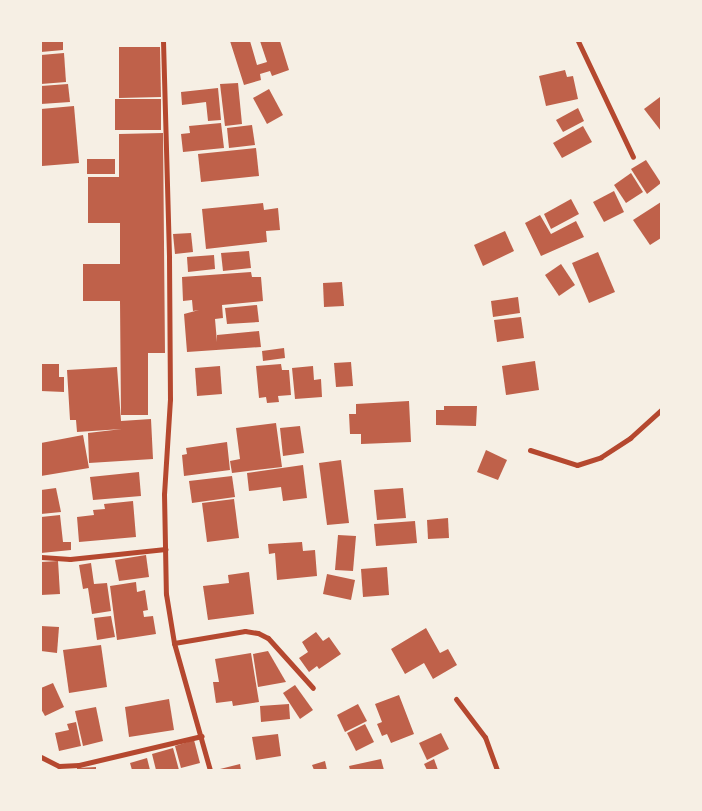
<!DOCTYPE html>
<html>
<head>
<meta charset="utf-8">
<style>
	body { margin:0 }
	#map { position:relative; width:702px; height:811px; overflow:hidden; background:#f6efe4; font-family:"DejaVu Sans",sans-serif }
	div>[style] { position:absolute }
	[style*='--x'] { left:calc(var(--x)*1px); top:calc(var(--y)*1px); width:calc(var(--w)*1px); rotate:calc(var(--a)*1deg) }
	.building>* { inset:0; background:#bf614a }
	.minor>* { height:5px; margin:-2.5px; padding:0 2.5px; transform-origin:2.5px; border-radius:2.5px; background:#b5482f }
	span { translate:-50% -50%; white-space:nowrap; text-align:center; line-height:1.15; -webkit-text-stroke:4px #f6efe4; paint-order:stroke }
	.frame { position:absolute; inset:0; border:42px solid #f6efe4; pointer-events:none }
</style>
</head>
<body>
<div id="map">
	<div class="building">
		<i style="clip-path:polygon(41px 41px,63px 41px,63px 50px,41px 52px)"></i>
		<i style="clip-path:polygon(230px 41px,250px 41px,257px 65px,267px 62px,260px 41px,280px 41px,289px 70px,272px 76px,270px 71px,260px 74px,261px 80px,244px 85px)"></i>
		<i style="clip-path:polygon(119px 47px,160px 47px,161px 97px,119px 98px)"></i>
		<i style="clip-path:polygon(64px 53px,66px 82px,41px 84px,41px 55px)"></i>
		<i style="clip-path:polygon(565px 70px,567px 77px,573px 76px,578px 99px,546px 106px,539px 76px)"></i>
		<i style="clip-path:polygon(238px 83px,242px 124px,225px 126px,220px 84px)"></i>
		<i style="clip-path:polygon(68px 84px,70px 102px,41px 104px,41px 86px)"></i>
		<i style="clip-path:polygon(218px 88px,221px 120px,208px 121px,206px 102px,182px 105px,181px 92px)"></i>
		<i style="clip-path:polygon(269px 89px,283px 115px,267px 124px,253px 98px)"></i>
		<i style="clip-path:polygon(660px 97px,661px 98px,661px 131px,644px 109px)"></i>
		<i style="clip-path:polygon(115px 99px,161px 99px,161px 130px,115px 130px)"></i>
		<i style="clip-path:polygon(74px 106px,79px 163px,42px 166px,41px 109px)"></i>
		<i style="clip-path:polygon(578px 108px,584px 121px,563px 132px,556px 120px)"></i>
		<i style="clip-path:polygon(221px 123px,224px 148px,183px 152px,181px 134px,190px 133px,189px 126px)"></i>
		<i style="clip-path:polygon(252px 125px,255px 145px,229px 148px,227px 128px)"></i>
		<i style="clip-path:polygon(583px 126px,592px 142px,562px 158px,553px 143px)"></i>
		<i style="clip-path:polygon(163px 133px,165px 353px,148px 353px,148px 415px,121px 415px,120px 301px,83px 301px,83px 264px,120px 264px,120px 223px,88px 223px,88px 177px,119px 177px,119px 134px)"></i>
		<i style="clip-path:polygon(256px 148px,259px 176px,201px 182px,198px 154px)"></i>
		<i style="clip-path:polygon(87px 159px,115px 159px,115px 174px,87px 174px)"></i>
		<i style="clip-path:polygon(646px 160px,661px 183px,647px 194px,631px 169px)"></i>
		<i style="clip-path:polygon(631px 173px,643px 192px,626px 203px,614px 185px)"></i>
		<i style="clip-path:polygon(614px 191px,624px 212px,604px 222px,593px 202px)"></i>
		<i style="clip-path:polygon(571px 199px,579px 214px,551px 229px,544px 214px)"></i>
		<i style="clip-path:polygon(661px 202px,661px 238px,650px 245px,633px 220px)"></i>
		<i style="clip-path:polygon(263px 203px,264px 210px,278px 208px,280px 230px,266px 231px,267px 242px,206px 249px,202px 209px)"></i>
		<i style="clip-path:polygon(540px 215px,551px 234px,576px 221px,584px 237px,541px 256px,525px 223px)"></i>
		<i style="clip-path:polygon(505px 231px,514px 251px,483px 266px,474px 245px)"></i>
		<i style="clip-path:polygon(191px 233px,193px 252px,175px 254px,173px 234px)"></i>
		<i style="clip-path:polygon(249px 251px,251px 268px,223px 271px,221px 253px)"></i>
		<i style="clip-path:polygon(598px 252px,615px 292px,589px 303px,572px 263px)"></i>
		<i style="clip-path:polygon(214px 255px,215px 269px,188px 272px,187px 257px)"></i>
		<i style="clip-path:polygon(561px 264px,575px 285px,559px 296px,545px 275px)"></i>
		<i style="clip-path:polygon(251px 272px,252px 277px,261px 277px,263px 301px,222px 305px,223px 318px,215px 319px,217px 342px,217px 335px,259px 331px,261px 347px,187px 352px,184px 314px,199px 310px,193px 311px,192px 300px,183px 301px,182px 277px)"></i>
		<i style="clip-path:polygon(342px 282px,344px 306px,324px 307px,323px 283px)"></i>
		<i style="clip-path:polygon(518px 297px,520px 313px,493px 317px,491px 301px)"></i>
		<i style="clip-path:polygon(257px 305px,259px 322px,227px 324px,225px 308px)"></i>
		<i style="clip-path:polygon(521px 317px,524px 338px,497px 342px,494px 320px)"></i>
		<i style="clip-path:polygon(284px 348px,285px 358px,263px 361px,262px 351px)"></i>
		<i style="clip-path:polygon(535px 361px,539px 390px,506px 395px,502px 366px)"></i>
		<i style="clip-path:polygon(351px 362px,353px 386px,336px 387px,334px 363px)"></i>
		<i style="clip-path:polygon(41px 364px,59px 364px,59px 377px,64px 377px,64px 392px,41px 391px)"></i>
		<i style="clip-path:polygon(281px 364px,282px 370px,289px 370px,291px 395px,278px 396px,279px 402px,267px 403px,266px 397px,259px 398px,256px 366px)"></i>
		<i style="clip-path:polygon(220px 366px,222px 394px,197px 396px,195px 368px)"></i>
		<i style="clip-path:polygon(313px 366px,314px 380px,321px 379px,322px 397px,295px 399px,292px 368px)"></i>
		<i style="clip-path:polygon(117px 367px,121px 421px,151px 419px,153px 459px,89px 463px,88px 433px,122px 429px,77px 432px,76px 420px,70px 420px,67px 370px)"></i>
		<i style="clip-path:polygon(409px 401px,411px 442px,361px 444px,361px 434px,350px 434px,349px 414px,356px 414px,356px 404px)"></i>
		<i style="clip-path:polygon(444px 406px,477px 406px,476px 426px,436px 425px,436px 410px,444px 410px)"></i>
		<i style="clip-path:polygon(276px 423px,282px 467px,232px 473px,230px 461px,240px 459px,236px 428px)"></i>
		<i style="clip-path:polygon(300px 426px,304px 453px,283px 456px,280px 428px)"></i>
		<i style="clip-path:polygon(83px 435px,89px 468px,41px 476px,41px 443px)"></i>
		<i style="clip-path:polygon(227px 442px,230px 470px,184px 476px,182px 455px,187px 454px,186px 448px)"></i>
		<i style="clip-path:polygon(486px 450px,507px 460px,498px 480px,477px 472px)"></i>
		<i style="clip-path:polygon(341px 460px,349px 523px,327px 525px,319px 463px)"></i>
		<i style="clip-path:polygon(303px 465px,307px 498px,283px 501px,281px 487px,249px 491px,247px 473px)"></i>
		<i style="clip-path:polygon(139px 472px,141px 496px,93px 500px,90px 477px)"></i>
		<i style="clip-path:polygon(232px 476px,235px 497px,192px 503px,189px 481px)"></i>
		<i style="clip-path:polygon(56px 488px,61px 512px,41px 514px,41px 490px)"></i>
		<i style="clip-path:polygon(403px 488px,406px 518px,377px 520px,374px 490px)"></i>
		<i style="clip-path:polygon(234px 499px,239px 538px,207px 542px,202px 503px)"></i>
		<i style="clip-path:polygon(133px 501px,136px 537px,79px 542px,77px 517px,94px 515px,93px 510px,105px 509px,104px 504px)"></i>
		<i style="clip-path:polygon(60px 515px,63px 542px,71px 542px,71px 550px,41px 553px,41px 517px)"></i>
		<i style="clip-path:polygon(448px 518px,449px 538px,428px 539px,427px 520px)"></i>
		<i style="clip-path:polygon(415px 521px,417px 543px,376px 546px,374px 524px)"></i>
		<i style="clip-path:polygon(338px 535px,356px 536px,353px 571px,335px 570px)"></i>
		<i style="clip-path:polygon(302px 542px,303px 551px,315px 550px,317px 576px,277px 580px,275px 553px,269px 554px,268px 544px)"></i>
		<i style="clip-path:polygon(146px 555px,149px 577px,119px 581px,115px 560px)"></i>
		<i style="clip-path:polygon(58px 561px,60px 594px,41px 595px,41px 562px)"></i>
		<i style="clip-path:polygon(91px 563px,94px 584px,107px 583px,111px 611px,92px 614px,88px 588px,83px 589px,79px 565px)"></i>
		<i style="clip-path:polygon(387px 567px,389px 595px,363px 597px,361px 569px)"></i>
		<i style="clip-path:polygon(249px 572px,254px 614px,208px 620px,203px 586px,229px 583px,228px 575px)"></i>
		<i style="clip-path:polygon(327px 574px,355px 580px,351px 600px,323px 594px)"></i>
		<i style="clip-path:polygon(136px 582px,137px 592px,145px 590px,148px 610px,143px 611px,144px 617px,153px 616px,156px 634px,117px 640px,110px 586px)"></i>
		<i style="clip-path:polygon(111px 616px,115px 637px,97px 640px,94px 618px)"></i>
		<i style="clip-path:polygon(41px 626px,59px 627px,57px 653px,41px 651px)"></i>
		<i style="clip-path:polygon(426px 628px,440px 653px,448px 649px,457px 665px,433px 679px,424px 663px,405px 674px,391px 649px)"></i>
		<i style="clip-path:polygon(316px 632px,323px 641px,329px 637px,341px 654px,319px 669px,317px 666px,309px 672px,299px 658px,308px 652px,302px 642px)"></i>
		<i style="clip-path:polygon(101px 645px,107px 687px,69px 693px,63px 650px)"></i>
		<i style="clip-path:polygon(268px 651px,286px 682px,258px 687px,253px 654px)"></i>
		<i style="clip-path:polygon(251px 653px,259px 702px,233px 706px,232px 701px,216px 703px,213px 682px,219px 682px,215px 659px)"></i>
		<i style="clip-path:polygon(53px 683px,64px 707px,45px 716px,41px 709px,41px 688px)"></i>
		<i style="clip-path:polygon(295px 685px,313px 710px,300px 719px,283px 693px)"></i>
		<i style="clip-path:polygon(399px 695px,414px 734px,391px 743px,387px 734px,382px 736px,377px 724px,382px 722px,375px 704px)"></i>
		<i style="clip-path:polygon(169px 699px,174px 730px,129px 737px,125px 707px)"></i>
		<i style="clip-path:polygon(289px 704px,290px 719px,261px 722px,260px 706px)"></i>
		<i style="clip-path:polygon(358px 704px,367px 721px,345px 732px,337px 715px)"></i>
		<i style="clip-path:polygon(96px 707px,103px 741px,83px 746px,75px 711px)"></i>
		<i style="clip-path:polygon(76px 722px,81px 746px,59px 751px,55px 733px,69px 730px,67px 724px)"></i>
		<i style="clip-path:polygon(365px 724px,374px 742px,356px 751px,347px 733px)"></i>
		<i style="clip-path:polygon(441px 733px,449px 749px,427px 760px,419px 743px)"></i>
		<i style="clip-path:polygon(278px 734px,281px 756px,256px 760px,252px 737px)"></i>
		<i style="clip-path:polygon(194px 740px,200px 763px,181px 768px,175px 746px)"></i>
		<i style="clip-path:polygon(173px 748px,179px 770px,156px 770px,152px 754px)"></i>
		<i style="clip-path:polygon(147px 758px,150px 770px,132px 770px,130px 763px)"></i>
		<i style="clip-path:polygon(381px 759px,384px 770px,350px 770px,349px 766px)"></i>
		<i style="clip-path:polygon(434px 759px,438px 770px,427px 770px,424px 764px)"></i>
		<i style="clip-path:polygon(325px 761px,327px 770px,314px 770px,312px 765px)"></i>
		<i style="clip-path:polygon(240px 764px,241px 770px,220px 770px,220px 769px)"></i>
		<i style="clip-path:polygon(96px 767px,96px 770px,77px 770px,77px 768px)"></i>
	</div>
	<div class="minor">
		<i style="--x:163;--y:41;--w:217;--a:88.4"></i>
		<i style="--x:169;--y:258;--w:141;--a:89.6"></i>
		<i style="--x:170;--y:399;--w:95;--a:93.6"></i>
		<i style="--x:164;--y:494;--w:100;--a:88.9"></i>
		<i style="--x:166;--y:594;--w:50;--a:80.7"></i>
		<i style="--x:174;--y:643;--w:132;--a:74.2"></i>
		<i style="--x:578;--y:41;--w:128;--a:64.6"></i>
		<i style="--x:530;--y:450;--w:49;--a:17.7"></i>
		<i style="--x:577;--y:465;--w:25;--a:-18"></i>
		<i style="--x:601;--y:457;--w:35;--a:-33"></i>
		<i style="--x:630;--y:438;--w:42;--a:-42.1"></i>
		<i style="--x:41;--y:557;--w:29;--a:4"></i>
		<i style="--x:70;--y:559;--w:96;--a:-6"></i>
		<i style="--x:174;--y:643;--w:72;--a:-9.6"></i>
		<i style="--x:245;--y:631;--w:13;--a:9"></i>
		<i style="--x:258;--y:633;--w:11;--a:27"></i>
		<i style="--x:268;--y:638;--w:67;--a:48"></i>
		<i style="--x:456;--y:699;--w:48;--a:52.7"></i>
		<i style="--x:485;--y:737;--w:35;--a:70"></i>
		<i style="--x:41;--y:757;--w:20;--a:27"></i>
		<i style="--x:59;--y:766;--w:20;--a:-3"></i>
		<i style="--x:79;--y:765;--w:126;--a:-13.3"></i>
	</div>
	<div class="frame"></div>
</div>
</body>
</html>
